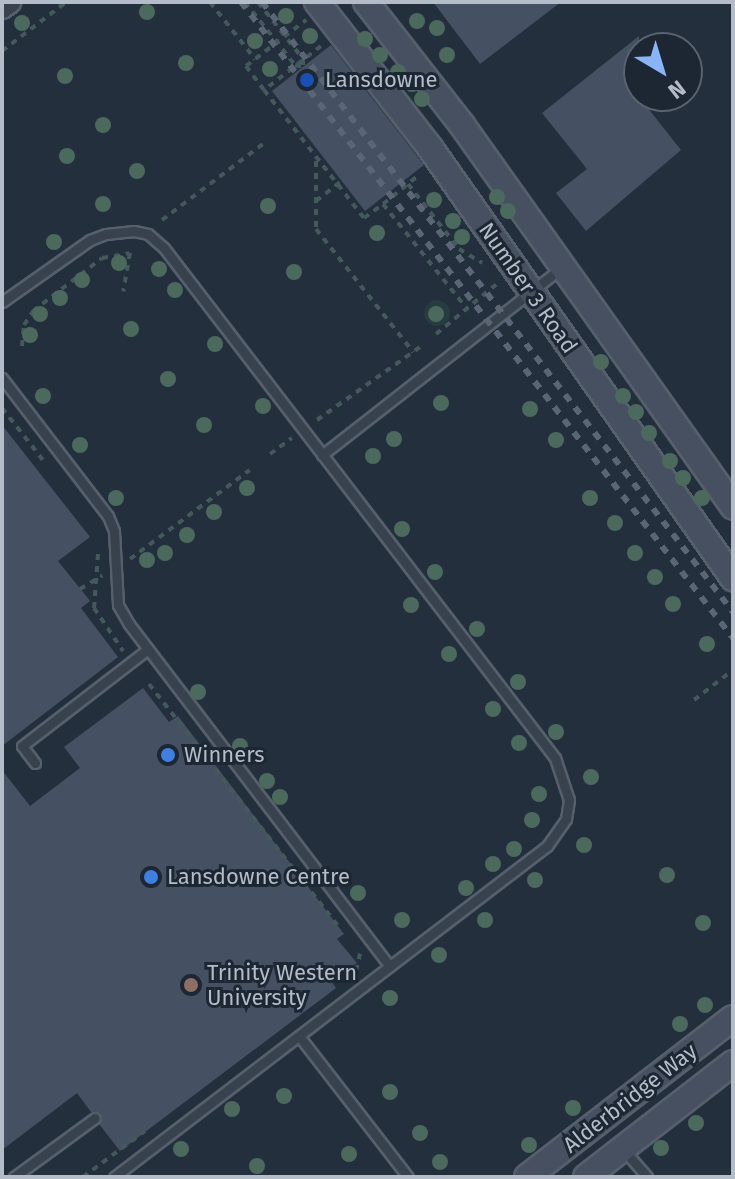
<!DOCTYPE html>
<html>
<head>
<meta charset="utf-8">
<style>
	body { margin:0 }
	#map { position:relative; width:735px; height:1179px; overflow:hidden; background:#242f3e; font-family:"Fira Sans",sans-serif }
	div>[style] { position:absolute }
	[style*='--x'] { left:calc(var(--x)*1px); top:calc(var(--y)*1px); width:calc(var(--w)*1px); rotate:calc(var(--a)*1deg) }
	.green>* { inset:0; background:#263c3f }
	.round { border-radius:50% }
	.building>* { inset:0; background:#455162 }
	.path>* { height:4px; margin-top:-2px; transform-origin:0; background:repeating-linear-gradient(90deg,#44595c 0 6px,transparent 0 12px) }
	.roads { filter:drop-shadow(2px 0 #565f6c) drop-shadow(-2px 0 #565f6c) drop-shadow(0 2px #565f6c) drop-shadow(0 -2px #565f6c) }
	.service>* { height:9px; margin:-4.5px; padding:0 4.5px; transform-origin:4.5px; border-radius:4.5px; background:#38414e }
	.tertiary>* { height:22px; margin:-11px; padding:0 11px; transform-origin:11px; border-radius:11px; background:#38414e }
	.secondary>* { height:24px; margin:-12px; padding:0 12px; transform-origin:12px; border-radius:12px; background:#465061 }
	.rail>* { height:6px; margin-top:-3px; transform-origin:0; background:repeating-linear-gradient(90deg,#5a6575 0 8px,transparent 0 16px) }
	.trees>* { width:16px; height:16px; margin:-8px; border-radius:50%; background:#4b6a5d }
	.dots>* { width:22px; height:22px; translate:-50% -50%; box-sizing:border-box; border:4px solid #1d2633; border-radius:50% }
	span { translate:-50% -50%; white-space:nowrap; text-align:center; line-height:1.15; -webkit-text-stroke:6px #1d2633; paint-order:stroke }
	.poi-label { font-size:22px; color:#b4bcc9 }
	.left { translate:0 -50%; text-align:left }
	.street-label { font-size:22px; color:#b4bcc9 }
	.frame { position:absolute; inset:0; border:4px solid #b4bcc9; pointer-events:none }
	.north { position:absolute; left:623px; top:32px; width:80px; height:80px; box-sizing:border-box; background:#1d2633; border:2px solid #59626f; border-radius:50%; rotate:142deg; font-size:22px; font-weight:700; line-height:32px; text-align:center; color:#b4bcc9 }
	.north::after { content:''; display:block; margin:auto; width:28px; height:36px; background:#8ab4f8; clip-path:polygon(50% 0,100% 100%,50% 72%,0 100%) }
</style>
</head>
<body>
<div id="map">
	<div class="green">
		<i class="round" style="left:424px;top:300px;width:26px;height:26px"></i>
	</div>
	<div class="building">
		<i style="clip-path:polygon(433px 2px,561px 2px,480px 64px)"></i>
		<i style="clip-path:polygon(639px 36px,639px 96px,661px 96px,647px 107px,681px 150px,586px 231px,556px 193px,587px 169px,542px 113px)"></i>
		<i style="clip-path:polygon(331px 45px,424px 165px,365px 211px,272px 91px)"></i>
		<i style="clip-path:polygon(2px 425px,90px 537px,58px 561px,90px 601px,81px 608px,118px 657px,2px 746px)"></i>
		<i style="clip-path:polygon(143px 688px,169px 722px,178px 716px,344px 934px,337px 939px,357px 963px,331px 981px,336px 988px,120px 1151px,99px 1124px,101px 1113px,91px 1112px,77px 1093px,2px 1150px,2px 770px,30px 806px,80px 768px,64px 747px)"></i>
	</div>
	<div class="path">
		<i style="--x:210;--y:2;--w:73;--a:51.7"></i>
		<i style="--x:245;--y:2;--w:80;--a:51.6"></i>
		<i style="--x:295;--y:65;--w:8;--a:14"></i>
		<i style="--x:258;--y:2;--w:73;--a:51.7"></i>
		<i style="--x:303;--y:59;--w:8;--a:90"></i>
		<i style="--x:321;--y:46;--w:72;--a:142.3"></i>
		<i style="--x:264;--y:90;--w:162;--a:52"></i>
		<i style="--x:364;--y:218;--w:24;--a:-36"></i>
		<i style="--x:383;--y:204;--w:134;--a:51.3"></i>
		<i style="--x:2;--y:51;--w:81;--a:-37.4"></i>
		<i style="--x:264;--y:90;--w:30;--a:-127"></i>
		<i style="--x:246;--y:66;--w:76;--a:-37.5"></i>
		<i style="--x:316;--y:161;--w:68;--a:90"></i>
		<i style="--x:316;--y:229;--w:157;--a:51.7"></i>
		<i style="--x:408;--y:184;--w:83;--a:51.9"></i>
		<i style="--x:459;--y:249;--w:27;--a:31"></i>
		<i style="--x:316;--y:201;--w:33;--a:-38"></i>
		<i style="--x:383;--y:204;--w:46;--a:-38.9"></i>
		<i style="--x:162;--y:220;--w:126;--a:-37"></i>
		<i style="--x:436;--y:334;--w:82;--a:-39.5"></i>
		<i style="--x:22;--y:346;--w:21;--a:-85"></i>
		<i style="--x:24;--y:325;--w:17;--a:-57"></i>
		<i style="--x:33;--y:311;--w:87;--a:-37.5"></i>
		<i style="--x:102;--y:258;--w:28;--a:-10"></i>
		<i style="--x:130;--y:253;--w:39;--a:100"></i>
		<i style="--x:2;--y:408;--w:71;--a:51.8"></i>
		<i style="--x:317;--y:420;--w:126;--a:-35.3"></i>
		<i style="--x:270;--y:454;--w:27;--a:-36"></i>
		<i style="--x:98;--y:554;--w:54;--a:94.2"></i>
		<i style="--x:94;--y:608;--w:52;--a:56"></i>
		<i style="--x:130;--y:559;--w:149;--a:-36.6"></i>
		<i style="--x:80;--y:589;--w:26;--a:-31"></i>
		<i style="--x:149;--y:684;--w:306;--a:52"></i>
		<i style="--x:694;--y:700;--w:49;--a:-37.6"></i>
		<i style="--x:356;--y:971;--w:18;--a:-77"></i>
		<i style="--x:83;--y:1177;--w:77;--a:-36.6"></i>
	</div>
	<div class="roads">
		<div class="service">
			<i style="--x:2;--y:302;--w:108;--a:-35.2"></i>
			<i style="--x:90;--y:240;--w:17;--a:-21"></i>
			<i style="--x:106;--y:234;--w:28;--a:-6"></i>
			<i style="--x:134;--y:231;--w:14;--a:12"></i>
			<i style="--x:148;--y:234;--w:21;--a:41"></i>
			<i style="--x:164;--y:248;--w:643;--a:52.52"></i>
			<i style="--x:555;--y:758;--w:44;--a:71.6"></i>
			<i style="--x:569;--y:800;--w:19;--a:99"></i>
			<i style="--x:566;--y:819;--w:33;--a:125"></i>
			<i style="--x:547;--y:846;--w:545;--a:142.6"></i>
			<i style="--x:2;--y:378;--w:174;--a:52.5"></i>
			<i style="--x:108;--y:516;--w:16;--a:68"></i>
			<i style="--x:114;--y:531;--w:74;--a:86.9"></i>
			<i style="--x:118;--y:605;--w:22;--a:60"></i>
			<i style="--x:129;--y:624;--w:430;--a:52.7"></i>
			<i style="--x:322;--y:455;--w:302;--a:-38"></i>
			<i style="--x:35;--y:763;--w:21;--a:-127"></i>
			<i style="--x:22;--y:746;--w:159;--a:-37.6"></i>
			<i style="--x:299;--y:1036;--w:178;--a:52.3"></i>
			<i style="--x:623;--y:1149;--w:37;--a:49"></i>
			<i style="--x:14;--y:1177;--w:100;--a:-36.1"></i>
		</div>
		<div class="tertiary">
			<i style="--x:2;--y:7;--w:9;--a:-36"></i>
		</div>
		<div class="secondary">
			<i style="--x:317;--y:2;--w:186;--a:52.2"></i>
			<i style="--x:431;--y:149;--w:525;--a:54.86"></i>
			<i style="--x:366;--y:2;--w:156;--a:52"></i>
			<i style="--x:462;--y:125;--w:468;--a:54.6"></i>
			<i style="--x:527;--y:1177;--w:260;--a:-37.7"></i>
			<i style="--x:586;--y:1177;--w:186;--a:-37.8"></i>
		</div>
	</div>
	<div class="rail">
		<i style="--x:241;--y:2;--w:804;--a:52.28"></i>
		<i style="--x:262;--y:2;--w:771;--a:52.33"></i>
	</div>
	<div class="trees">
		<i style="left:147px;top:12px"></i>
		<i style="left:286px;top:16px"></i>
		<i style="left:417px;top:21px"></i>
		<i style="left:22px;top:23px"></i>
		<i style="left:437px;top:28px"></i>
		<i style="left:310px;top:36px"></i>
		<i style="left:365px;top:39px"></i>
		<i style="left:255px;top:41px"></i>
		<i style="left:380px;top:55px"></i>
		<i style="left:447px;top:55px"></i>
		<i style="left:186px;top:63px"></i>
		<i style="left:270px;top:69px"></i>
		<i style="left:398px;top:72px"></i>
		<i style="left:65px;top:76px"></i>
		<i style="left:412px;top:84px"></i>
		<i style="left:422px;top:99px"></i>
		<i style="left:103px;top:125px"></i>
		<i style="left:67px;top:156px"></i>
		<i style="left:137px;top:171px"></i>
		<i style="left:497px;top:197px"></i>
		<i style="left:434px;top:200px"></i>
		<i style="left:103px;top:204px"></i>
		<i style="left:268px;top:206px"></i>
		<i style="left:508px;top:211px"></i>
		<i style="left:453px;top:221px"></i>
		<i style="left:377px;top:233px"></i>
		<i style="left:462px;top:237px"></i>
		<i style="left:54px;top:242px"></i>
		<i style="left:119px;top:263px"></i>
		<i style="left:159px;top:269px"></i>
		<i style="left:294px;top:272px"></i>
		<i style="left:82px;top:280px"></i>
		<i style="left:175px;top:290px"></i>
		<i style="left:60px;top:298px"></i>
		<i style="left:40px;top:314px"></i>
		<i style="left:436px;top:314px"></i>
		<i style="left:131px;top:329px"></i>
		<i style="left:30px;top:335px"></i>
		<i style="left:215px;top:344px"></i>
		<i style="left:601px;top:362px"></i>
		<i style="left:168px;top:379px"></i>
		<i style="left:43px;top:396px"></i>
		<i style="left:623px;top:396px"></i>
		<i style="left:441px;top:403px"></i>
		<i style="left:263px;top:406px"></i>
		<i style="left:530px;top:409px"></i>
		<i style="left:636px;top:412px"></i>
		<i style="left:204px;top:425px"></i>
		<i style="left:649px;top:433px"></i>
		<i style="left:394px;top:439px"></i>
		<i style="left:556px;top:440px"></i>
		<i style="left:80px;top:445px"></i>
		<i style="left:373px;top:456px"></i>
		<i style="left:670px;top:461px"></i>
		<i style="left:683px;top:478px"></i>
		<i style="left:247px;top:488px"></i>
		<i style="left:116px;top:498px"></i>
		<i style="left:590px;top:498px"></i>
		<i style="left:702px;top:498px"></i>
		<i style="left:214px;top:512px"></i>
		<i style="left:615px;top:523px"></i>
		<i style="left:402px;top:529px"></i>
		<i style="left:187px;top:535px"></i>
		<i style="left:165px;top:553px"></i>
		<i style="left:635px;top:553px"></i>
		<i style="left:147px;top:560px"></i>
		<i style="left:435px;top:572px"></i>
		<i style="left:655px;top:577px"></i>
		<i style="left:673px;top:604px"></i>
		<i style="left:411px;top:605px"></i>
		<i style="left:477px;top:629px"></i>
		<i style="left:707px;top:644px"></i>
		<i style="left:449px;top:654px"></i>
		<i style="left:518px;top:682px"></i>
		<i style="left:198px;top:692px"></i>
		<i style="left:493px;top:709px"></i>
		<i style="left:556px;top:732px"></i>
		<i style="left:519px;top:743px"></i>
		<i style="left:240px;top:746px"></i>
		<i style="left:591px;top:777px"></i>
		<i style="left:267px;top:781px"></i>
		<i style="left:539px;top:794px"></i>
		<i style="left:280px;top:797px"></i>
		<i style="left:532px;top:820px"></i>
		<i style="left:584px;top:845px"></i>
		<i style="left:514px;top:849px"></i>
		<i style="left:493px;top:864px"></i>
		<i style="left:667px;top:875px"></i>
		<i style="left:535px;top:880px"></i>
		<i style="left:466px;top:888px"></i>
		<i style="left:358px;top:893px"></i>
		<i style="left:402px;top:920px"></i>
		<i style="left:485px;top:920px"></i>
		<i style="left:703px;top:923px"></i>
		<i style="left:439px;top:955px"></i>
		<i style="left:390px;top:998px"></i>
		<i style="left:705px;top:1005px"></i>
		<i style="left:680px;top:1024px"></i>
		<i style="left:390px;top:1092px"></i>
		<i style="left:284px;top:1096px"></i>
		<i style="left:573px;top:1108px"></i>
		<i style="left:232px;top:1109px"></i>
		<i style="left:696px;top:1123px"></i>
		<i style="left:420px;top:1133px"></i>
		<i style="left:529px;top:1145px"></i>
		<i style="left:661px;top:1148px"></i>
		<i style="left:181px;top:1149px"></i>
		<i style="left:349px;top:1154px"></i>
		<i style="left:440px;top:1162px"></i>
		<i style="left:257px;top:1166px"></i>
	</div>
	<div class="dots">
		<i style="left:307px;top:80px;background:#1a4fb4"></i>
		<i style="left:168px;top:755px;background:#3f7fe0"></i>
		<i style="left:151px;top:877px;background:#3f7fe0"></i>
		<i style="left:191px;top:985px;background:#8d6e63"></i>
	</div>
	<div class="poi-label">
		<span class="left" style="left:325px;top:80px">Lansdowne</span>
		<span class="left" style="left:184px;top:755px">Winners</span>
		<span class="left" style="left:167px;top:877px">Lansdowne Centre</span>
		<span class="left" style="left:207px;top:985px">Trinity Western<br>University</span>
	</div>
	<div class="street-label">
		<span style="left:528px;top:288px;rotate:55deg">Number 3 Road</span>
		<span style="left:630px;top:1098px;rotate:-38deg">Alderbridge Way</span>
	</div>
	<div class="frame"></div>
	<div class="north">N</div>
</div>
</body>
</html>
